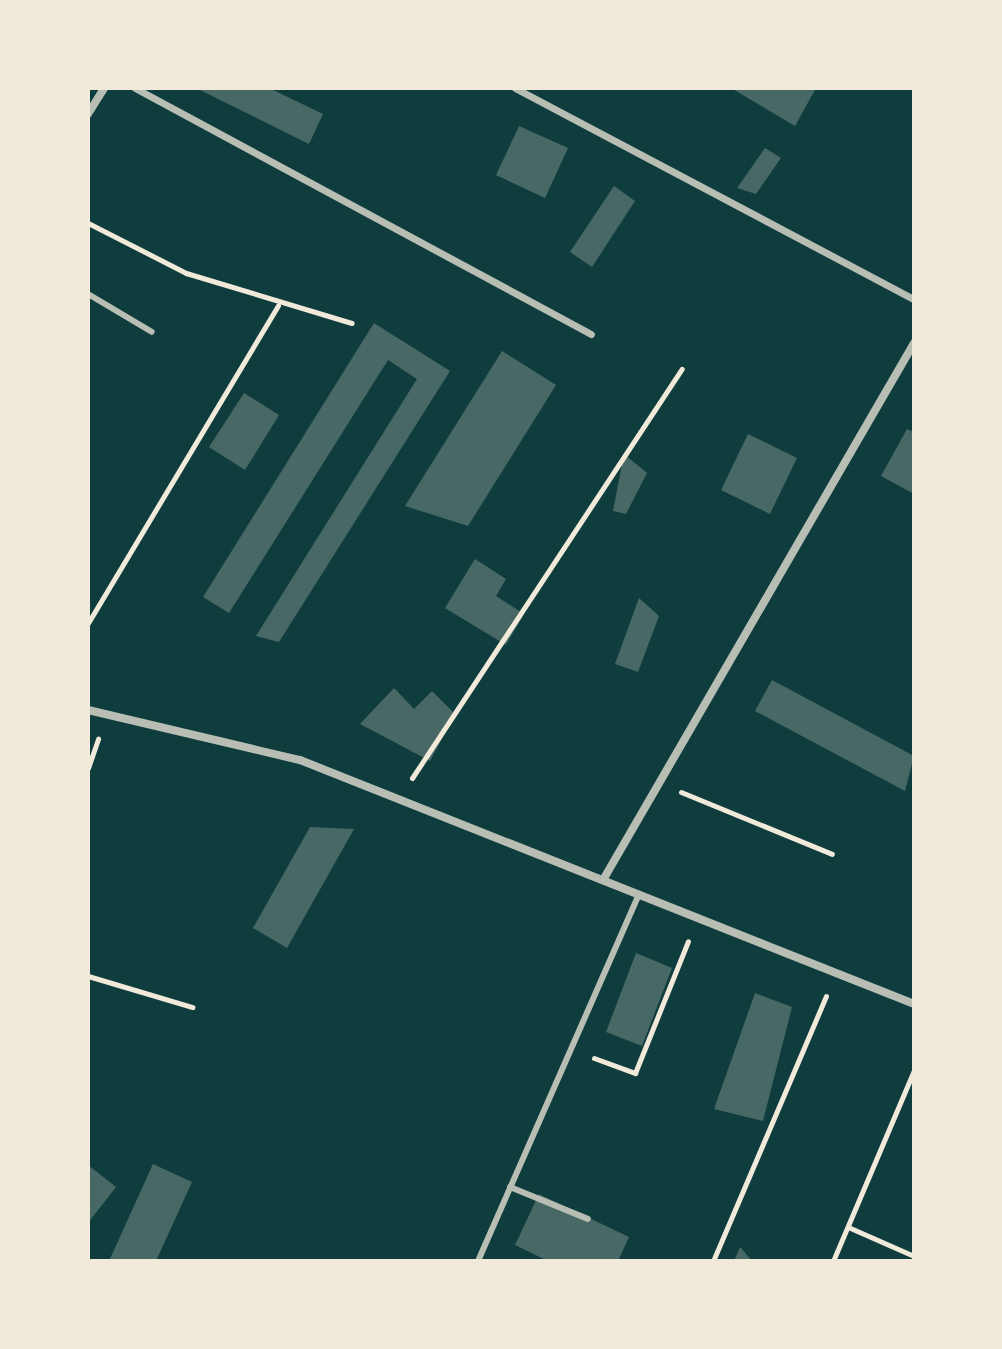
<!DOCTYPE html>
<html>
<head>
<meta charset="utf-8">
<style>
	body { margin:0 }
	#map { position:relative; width:1002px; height:1349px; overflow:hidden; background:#0f3d3e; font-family:Overpass,sans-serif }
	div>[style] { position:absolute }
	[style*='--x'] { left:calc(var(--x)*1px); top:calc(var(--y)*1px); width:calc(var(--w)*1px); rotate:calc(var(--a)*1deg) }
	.building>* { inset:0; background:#486865 }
	.path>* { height:5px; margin:-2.5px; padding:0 2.5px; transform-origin:2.5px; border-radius:2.5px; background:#f1e9da }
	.service>* { height:6px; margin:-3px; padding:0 3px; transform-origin:3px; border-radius:3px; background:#b8beb3 }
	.pedestrian>* { height:7px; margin:-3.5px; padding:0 3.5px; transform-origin:3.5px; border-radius:3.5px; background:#b8beb3 }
	.minor>* { height:8px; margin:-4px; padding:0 4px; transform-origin:4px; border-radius:4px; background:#b8beb3 }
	span { translate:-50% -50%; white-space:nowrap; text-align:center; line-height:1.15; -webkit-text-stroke:6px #f1e9da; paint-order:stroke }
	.frame { position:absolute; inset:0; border:90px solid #f1e9da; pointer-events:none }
</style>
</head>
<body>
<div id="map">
	<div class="building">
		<i style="clip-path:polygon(196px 88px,269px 88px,323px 114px,309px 144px)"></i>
		<i style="clip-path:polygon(731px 88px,816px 88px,795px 126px)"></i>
		<i style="clip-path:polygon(519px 126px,568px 148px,545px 198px,496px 175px)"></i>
		<i style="clip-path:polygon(765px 148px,781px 158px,756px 194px,737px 188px)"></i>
		<i style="clip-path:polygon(614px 186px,635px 201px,592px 267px,570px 252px)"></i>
		<i style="clip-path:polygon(374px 323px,450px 371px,279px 642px,256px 636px,417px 379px,388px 360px,229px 613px,203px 597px)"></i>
		<i style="clip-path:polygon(502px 351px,556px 385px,468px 526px,405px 506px)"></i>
		<i style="clip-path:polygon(244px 393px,279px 415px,245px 470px,209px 447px)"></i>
		<i style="clip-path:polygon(907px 429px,914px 432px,914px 494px,881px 476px)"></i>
		<i style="clip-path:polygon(748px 434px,797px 458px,770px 514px,721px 490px)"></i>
		<i style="clip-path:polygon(624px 454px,647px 473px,626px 514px,613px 511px)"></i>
		<i style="clip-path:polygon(475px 559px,506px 579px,496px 596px,524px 614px,506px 645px,445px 608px)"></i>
		<i style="clip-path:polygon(639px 598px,659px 616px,638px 672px,615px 664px)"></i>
		<i style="clip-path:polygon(772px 680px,914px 756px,905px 791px,755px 711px)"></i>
		<i style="clip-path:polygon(394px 688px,414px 709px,432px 691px,455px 714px,430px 761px,360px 724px)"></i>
		<i style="clip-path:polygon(310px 827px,354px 829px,287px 948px,253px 928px)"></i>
		<i style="clip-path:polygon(636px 953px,672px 968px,642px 1046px,606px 1032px)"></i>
		<i style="clip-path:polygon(755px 993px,792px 1007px,763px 1121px,714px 1109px)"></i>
		<i style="clip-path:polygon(153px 1164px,192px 1182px,156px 1261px,109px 1261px)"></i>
		<i style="clip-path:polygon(88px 1165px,116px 1187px,88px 1223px)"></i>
		<i style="clip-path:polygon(539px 1194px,629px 1237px,618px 1261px,548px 1261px,515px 1245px)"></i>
		<i style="clip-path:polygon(740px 1247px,752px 1261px,734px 1261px)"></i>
	</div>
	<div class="path">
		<i style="--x:88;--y:223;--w:110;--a:27"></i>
		<i style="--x:186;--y:273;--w:173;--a:16.8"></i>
		<i style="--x:88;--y:623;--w:370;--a:-59.1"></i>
		<i style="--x:88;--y:768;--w:31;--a:-71"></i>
		<i style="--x:412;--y:778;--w:490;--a:-56.6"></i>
		<i style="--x:681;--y:792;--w:163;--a:22.3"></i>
		<i style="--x:88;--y:976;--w:109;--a:16.6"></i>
		<i style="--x:594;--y:1058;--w:44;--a:20.1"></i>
		<i style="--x:635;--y:1073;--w:142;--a:-68.1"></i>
		<i style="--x:848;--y:1227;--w:72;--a:23.7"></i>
		<i style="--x:713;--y:1261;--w:288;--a:-66.9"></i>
		<i style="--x:833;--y:1261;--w:207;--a:-67"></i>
	</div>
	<div class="service">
		<i style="--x:88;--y:294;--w:74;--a:30.7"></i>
		<i style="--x:510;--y:1187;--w:84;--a:22.3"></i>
		<i style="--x:478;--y:1261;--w:401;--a:-66.3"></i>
	</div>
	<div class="pedestrian">
		<i style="--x:135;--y:88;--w:518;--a:28.35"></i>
		<i style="--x:515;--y:88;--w:451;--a:27.9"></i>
	</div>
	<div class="minor">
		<i style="--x:88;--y:114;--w:31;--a:-58"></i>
		<i style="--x:88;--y:710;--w:218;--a:13.3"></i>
		<i style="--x:300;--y:760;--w:661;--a:21.67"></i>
		<i style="--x:603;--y:880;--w:621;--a:-59.92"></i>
	</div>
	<div class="frame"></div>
</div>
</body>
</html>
